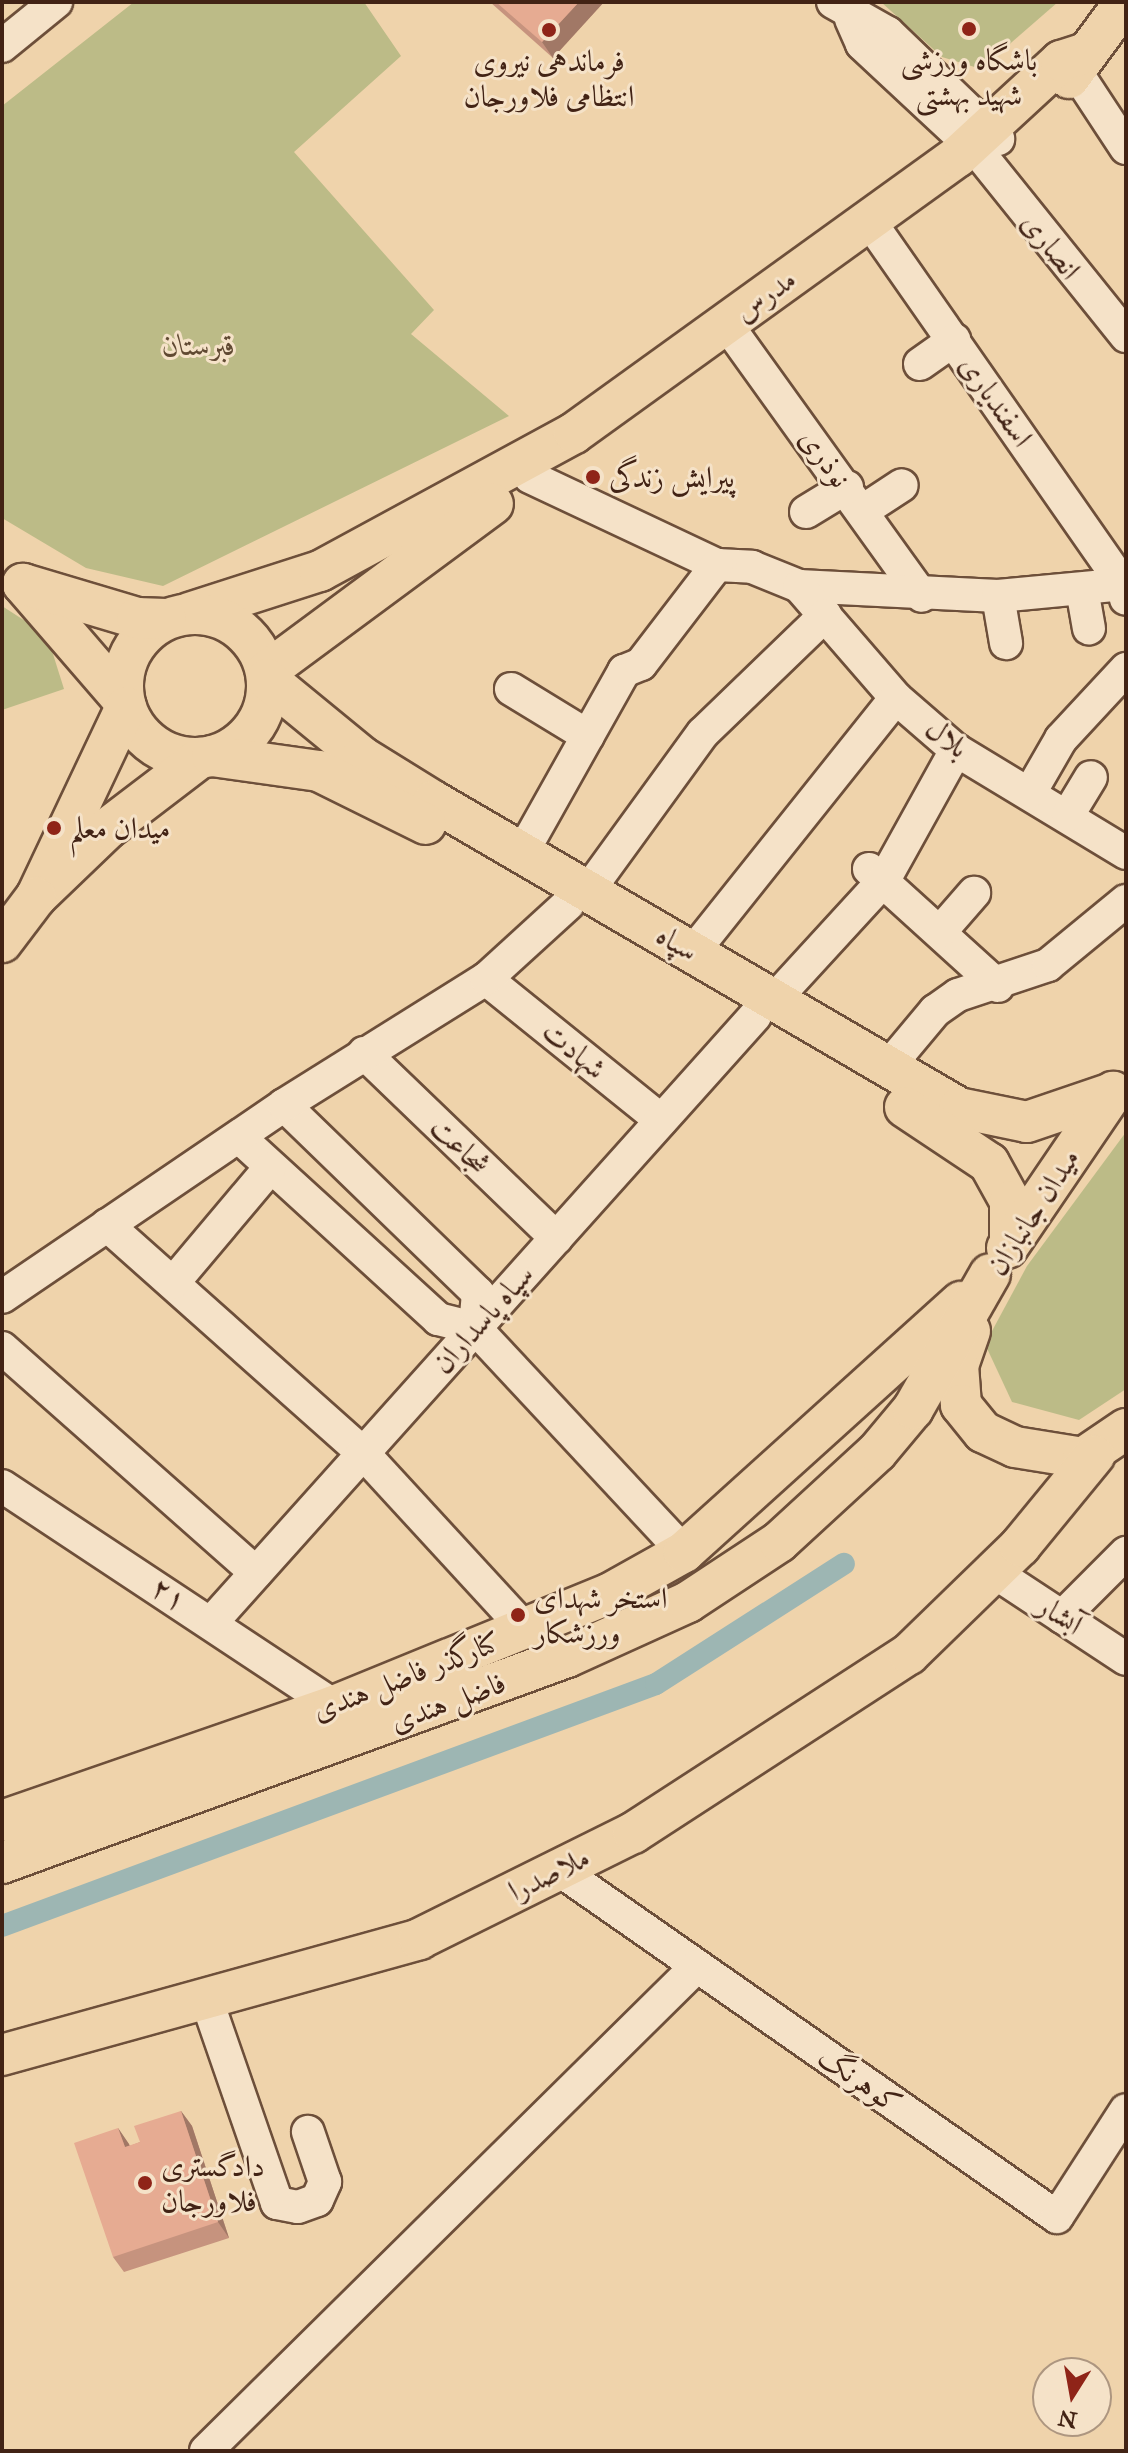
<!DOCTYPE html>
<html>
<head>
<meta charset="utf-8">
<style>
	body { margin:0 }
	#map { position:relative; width:1128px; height:2453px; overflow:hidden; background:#efd3ab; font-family:"IM FELL Great Primer",Amiri,serif }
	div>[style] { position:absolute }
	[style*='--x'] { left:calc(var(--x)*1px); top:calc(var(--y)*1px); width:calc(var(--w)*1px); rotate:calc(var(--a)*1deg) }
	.green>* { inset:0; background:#bcbb87 }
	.canal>* { height:22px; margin:-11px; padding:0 11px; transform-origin:11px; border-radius:11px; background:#9db6b3 }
	.roads { filter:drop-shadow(2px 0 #6d4f3a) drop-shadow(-2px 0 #6d4f3a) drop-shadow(0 2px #6d4f3a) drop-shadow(0 -2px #6d4f3a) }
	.minor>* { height:32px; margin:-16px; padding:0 16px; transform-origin:16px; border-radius:16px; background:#f5e2c8 }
	.major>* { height:40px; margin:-20px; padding:0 20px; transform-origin:20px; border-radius:20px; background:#efd3ab }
	.major>.ring { margin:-20px; padding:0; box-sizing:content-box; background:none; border:40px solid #efd3ab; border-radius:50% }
	.wall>* { inset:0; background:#c6937e }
	.shaded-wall>* { inset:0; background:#a17866 }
	.building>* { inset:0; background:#e6ab92 }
	.dots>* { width:22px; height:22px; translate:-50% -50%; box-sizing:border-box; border:4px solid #f5e2c8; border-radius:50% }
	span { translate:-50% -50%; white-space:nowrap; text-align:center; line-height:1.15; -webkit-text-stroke:6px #f5e2c8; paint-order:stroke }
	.poi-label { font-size:30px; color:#422315 }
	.left { translate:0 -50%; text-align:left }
	.street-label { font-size:30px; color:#422315 }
	.park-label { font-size:30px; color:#604932; font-style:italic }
	.frame { position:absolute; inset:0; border:4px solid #422315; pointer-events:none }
	.north { position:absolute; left:1032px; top:2357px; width:80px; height:80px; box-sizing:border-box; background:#f5e2c8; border:2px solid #ad9680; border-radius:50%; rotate:191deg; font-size:22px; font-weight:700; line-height:32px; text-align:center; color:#422315 }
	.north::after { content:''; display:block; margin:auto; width:28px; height:36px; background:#8f2418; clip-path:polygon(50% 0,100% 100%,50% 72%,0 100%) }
</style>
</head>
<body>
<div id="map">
	<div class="green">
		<i style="clip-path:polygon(134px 2px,364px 2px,401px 56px,294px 152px,434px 310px,411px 334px,509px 416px,163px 586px,86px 568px,2px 518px,2px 106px)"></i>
		<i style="clip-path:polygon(881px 2px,1058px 2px,981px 69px,942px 57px)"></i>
		<i style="clip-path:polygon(2px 606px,47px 635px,64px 689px,2px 710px)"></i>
		<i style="clip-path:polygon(1126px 1132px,1126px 1389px,1079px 1420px,1012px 1402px,985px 1344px,1027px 1266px)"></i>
	</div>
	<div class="canal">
		<i style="--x:2;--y:1926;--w:697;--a:-20.31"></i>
		<i style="--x:656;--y:1684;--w:223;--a:-32.6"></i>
	</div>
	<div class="roads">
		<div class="minor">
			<i style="--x:833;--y:2;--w:63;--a:29.4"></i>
			<i style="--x:888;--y:33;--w:153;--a:43.9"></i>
			<i style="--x:851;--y:19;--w:27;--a:66"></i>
			<i style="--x:862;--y:44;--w:160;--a:43"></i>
			<i style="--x:979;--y:153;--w:235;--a:51.2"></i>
			<i style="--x:2;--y:46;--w:70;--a:-39.2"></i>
			<i style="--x:1076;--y:72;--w:91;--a:56.7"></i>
			<i style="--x:868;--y:219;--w:445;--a:55.1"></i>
			<i style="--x:1123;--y:584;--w:15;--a:79"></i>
			<i style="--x:725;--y:322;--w:337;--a:54.3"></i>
			<i style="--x:920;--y:364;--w:42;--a:-35.2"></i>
			<i style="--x:530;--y:477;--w:207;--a:25.2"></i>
			<i style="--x:717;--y:565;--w:35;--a:3"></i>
			<i style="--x:752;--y:567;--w:51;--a:22"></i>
			<i style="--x:799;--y:586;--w:199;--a:2.9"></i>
			<i style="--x:998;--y:596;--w:129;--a:-5.4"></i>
			<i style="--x:864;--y:510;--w:45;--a:-33.3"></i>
			<i style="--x:806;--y:512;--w:48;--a:-31.4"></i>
			<i style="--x:799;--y:586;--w:148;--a:49.1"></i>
			<i style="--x:896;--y:698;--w:79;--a:40.9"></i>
			<i style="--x:956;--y:750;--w:199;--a:31.2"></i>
			<i style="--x:1082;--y:589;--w:40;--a:80"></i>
			<i style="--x:998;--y:596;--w:48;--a:80.3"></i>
			<i style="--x:511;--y:689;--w:90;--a:31.4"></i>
			<i style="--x:1031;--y:791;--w:60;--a:-60"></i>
			<i style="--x:1061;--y:739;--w:96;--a:-47.1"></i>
			<i style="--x:1068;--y:815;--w:44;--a:-58.8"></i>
			<i style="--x:522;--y:853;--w:209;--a:-60.7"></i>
			<i style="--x:624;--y:671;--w:18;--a:-22"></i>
			<i style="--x:641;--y:664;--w:125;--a:-52.5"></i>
			<i style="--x:869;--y:869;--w:174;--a:42.2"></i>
			<i style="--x:588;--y:891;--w:195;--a:-54"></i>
			<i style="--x:703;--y:733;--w:170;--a:-44"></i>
			<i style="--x:940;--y:932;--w:52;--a:-48.9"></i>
			<i style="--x:693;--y:952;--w:325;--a:-51.4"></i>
			<i style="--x:486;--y:979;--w:225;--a:38.9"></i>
			<i style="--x:774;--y:1000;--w:163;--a:-47.5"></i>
			<i style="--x:884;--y:880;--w:149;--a:-61"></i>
			<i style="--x:364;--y:1053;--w:267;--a:43.9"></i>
			<i style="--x:889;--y:1066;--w:72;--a:-50.1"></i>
			<i style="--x:935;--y:1011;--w:28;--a:-35"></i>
			<i style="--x:958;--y:995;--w:95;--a:-18.4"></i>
			<i style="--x:1048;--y:965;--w:101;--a:-39.4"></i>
			<i style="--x:284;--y:1105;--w:270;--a:44.1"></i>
			<i style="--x:478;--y:1293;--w:35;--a:95"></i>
			<i style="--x:239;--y:1137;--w:270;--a:42.4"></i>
			<i style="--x:438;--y:1319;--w:38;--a:14"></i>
			<i style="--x:475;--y:1328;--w:306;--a:47"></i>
			<i style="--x:107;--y:1225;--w:343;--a:41.7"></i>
			<i style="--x:363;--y:1453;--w:239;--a:47.4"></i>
			<i style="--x:173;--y:1283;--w:150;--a:-49.9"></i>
			<i style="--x:2;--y:1297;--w:341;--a:-34.2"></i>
			<i style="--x:284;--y:1105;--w:238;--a:-32"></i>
			<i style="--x:486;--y:979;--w:111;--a:-42.4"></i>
			<i style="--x:2;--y:1348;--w:339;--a:41.5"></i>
			<i style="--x:2;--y:1486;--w:398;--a:33.5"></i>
			<i style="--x:994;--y:1572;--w:158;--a:33.4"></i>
			<i style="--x:1062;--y:1617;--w:91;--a:-45"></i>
			<i style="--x:212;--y:1622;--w:814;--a:-48.14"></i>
			<i style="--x:558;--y:1869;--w:608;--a:34.89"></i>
			<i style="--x:1057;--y:2217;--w:127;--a:-57.2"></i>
			<i style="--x:206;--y:1998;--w:217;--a:70.9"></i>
			<i style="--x:277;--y:2203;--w:21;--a:11"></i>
			<i style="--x:298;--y:2207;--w:20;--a:-20"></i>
			<i style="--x:317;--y:2200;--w:20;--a:-66"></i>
			<i style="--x:325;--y:2182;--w:53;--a:-108.8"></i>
			<i style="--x:206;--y:2451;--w:690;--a:-44.65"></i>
		</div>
		<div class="major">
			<i style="--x:1069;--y:78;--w:94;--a:-53.6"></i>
			<i style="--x:189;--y:613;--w:138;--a:-17.8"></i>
			<i style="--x:320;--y:571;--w:289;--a:-28.5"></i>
			<i style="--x:574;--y:433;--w:472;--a:-35.8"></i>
			<i style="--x:957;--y:157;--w:142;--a:-42.7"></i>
			<i style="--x:1061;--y:61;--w:22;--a:-18"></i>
			<i class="ring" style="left:123px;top:614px;width:104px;height:104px"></i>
			<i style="--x:267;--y:671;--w:281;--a:-36.5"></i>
			<i style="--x:267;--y:679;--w:123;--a:39.4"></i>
			<i style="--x:362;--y:757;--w:84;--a:31.8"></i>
			<i style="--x:433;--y:801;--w:609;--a:30.27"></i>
			<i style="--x:959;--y:1108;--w:69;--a:11.6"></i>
			<i style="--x:1027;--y:1122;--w:90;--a:-18.8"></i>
			<i style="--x:124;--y:701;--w:155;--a:-130.8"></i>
			<i style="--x:23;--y:584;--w:119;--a:16.6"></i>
			<i style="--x:137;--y:618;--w:29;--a:2"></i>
			<i style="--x:126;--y:707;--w:210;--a:115.3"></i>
			<i style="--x:36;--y:897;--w:100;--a:-43.8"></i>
			<i style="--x:108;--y:828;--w:116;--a:-37.3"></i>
			<i style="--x:212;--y:756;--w:108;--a:8"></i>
			<i style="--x:319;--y:771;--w:119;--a:26.4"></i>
			<i style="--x:2;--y:942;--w:56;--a:-52.9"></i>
			<i style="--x:905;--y:1107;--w:101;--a:33.7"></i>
			<i style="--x:989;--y:1163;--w:43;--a:61.1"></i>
			<i style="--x:1010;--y:1201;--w:41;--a:90"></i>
			<i style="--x:1007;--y:1248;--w:189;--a:-55.8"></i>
			<i style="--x:970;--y:1331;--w:36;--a:109"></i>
			<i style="--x:958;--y:1365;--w:40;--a:85.7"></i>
			<i style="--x:961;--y:1405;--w:35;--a:51"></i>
			<i style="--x:983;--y:1432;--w:35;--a:25"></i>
			<i style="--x:1015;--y:1447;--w:69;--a:9.2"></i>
			<i style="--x:1083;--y:1458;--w:52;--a:-34"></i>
			<i style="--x:2;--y:1821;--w:351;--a:-19.1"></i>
			<i style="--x:334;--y:1706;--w:297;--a:-22.2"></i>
			<i style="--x:609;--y:1594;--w:86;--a:-29.2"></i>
			<i style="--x:684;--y:1552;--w:373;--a:-42.1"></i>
			<i style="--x:2;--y:1863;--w:601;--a:-20.03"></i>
			<i style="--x:567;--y:1657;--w:133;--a:-24.4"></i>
			<i style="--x:688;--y:1602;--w:109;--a:-33.4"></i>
			<i style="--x:779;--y:1542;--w:133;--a:-42.6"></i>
			<i style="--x:877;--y:1452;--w:56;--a:-50.1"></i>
			<i style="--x:913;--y:1409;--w:155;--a:-60.3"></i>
			<i style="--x:2;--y:2055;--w:433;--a:-15.5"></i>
			<i style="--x:419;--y:1939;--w:239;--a:-26.4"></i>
			<i style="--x:633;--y:1833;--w:329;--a:-33"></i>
			<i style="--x:909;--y:1654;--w:155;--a:-44.2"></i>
			<i style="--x:1020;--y:1546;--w:117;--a:-50.6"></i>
		</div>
	</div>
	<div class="wall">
		<i style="clip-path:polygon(490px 2px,604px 2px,553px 58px)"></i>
		<i style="clip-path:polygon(181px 2111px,192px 2126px,229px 2238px,124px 2272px,113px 2257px,118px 2128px,130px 2146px,140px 2142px)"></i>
	</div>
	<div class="shaded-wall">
		<i style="clip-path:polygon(579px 2px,604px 2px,553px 58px,542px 42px)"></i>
		<i style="clip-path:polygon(181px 2111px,192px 2126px,229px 2238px,218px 2222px)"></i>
		<i style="clip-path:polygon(118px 2128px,129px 2144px,136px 2163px,125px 2147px)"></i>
	</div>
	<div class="building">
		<i style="clip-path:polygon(496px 2px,579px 2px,542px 42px)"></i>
		<i style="clip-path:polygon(181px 2111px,218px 2222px,113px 2257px,74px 2143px,118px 2128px,125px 2147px,140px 2142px,134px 2126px)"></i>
	</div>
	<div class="dots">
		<i style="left:969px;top:29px;background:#8f2418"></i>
		<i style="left:549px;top:30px;background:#8f2418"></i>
		<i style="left:593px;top:477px;background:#8f2418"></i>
		<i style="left:54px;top:828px;background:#8f2418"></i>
		<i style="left:518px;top:1615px;background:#8f2418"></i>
		<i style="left:145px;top:2183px;background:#8f2418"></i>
	</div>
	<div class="poi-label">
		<span style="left:969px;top:77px">باشگاه ورزشی<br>شهید بهشتی</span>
		<span style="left:549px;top:78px">فرماندهی نیروی<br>انتظامی فلاورجان</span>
		<span class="left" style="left:609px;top:477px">پیرایش زندگی</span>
		<span class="left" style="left:70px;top:828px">میدان معلم</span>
		<span class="left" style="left:534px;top:1615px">استخر شهدای<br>ورزشکار</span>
		<span class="left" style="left:161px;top:2183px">دادگستری<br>فلاورجان</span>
	</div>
	<div class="street-label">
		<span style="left:1051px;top:246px;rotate:52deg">انصاری</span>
		<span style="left:765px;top:295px;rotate:-35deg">مدرس</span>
		<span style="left:996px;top:401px;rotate:55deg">اسفندیاری</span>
		<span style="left:825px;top:458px;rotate:54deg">نوذری</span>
		<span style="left:947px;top:738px;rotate:37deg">بلال</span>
		<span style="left:677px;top:943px;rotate:30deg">سپاه</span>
		<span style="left:574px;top:1050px;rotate:39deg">شهادت</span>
		<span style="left:460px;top:1146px;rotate:44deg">شجاعت</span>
		<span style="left:1033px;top:1212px;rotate:-57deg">میدان جانبازان</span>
		<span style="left:483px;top:1319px;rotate:-48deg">سپاه پاسداران</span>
		<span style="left:169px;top:1594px;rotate:33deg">۲۱</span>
		<span style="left:1060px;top:1615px;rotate:33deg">آبشار</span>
		<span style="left:406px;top:1676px;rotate:-21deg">کنارگذر فاضل هندی</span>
		<span style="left:448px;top:1702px;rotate:-20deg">فاضل هندی</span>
		<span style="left:549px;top:1874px;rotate:-26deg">ملاصدرا</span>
		<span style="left:860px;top:2080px;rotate:35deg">کوهرنگ</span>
	</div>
	<div class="park-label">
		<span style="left:199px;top:345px">قبرستان</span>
	</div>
	<div class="frame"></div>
	<div class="north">N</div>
</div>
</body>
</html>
